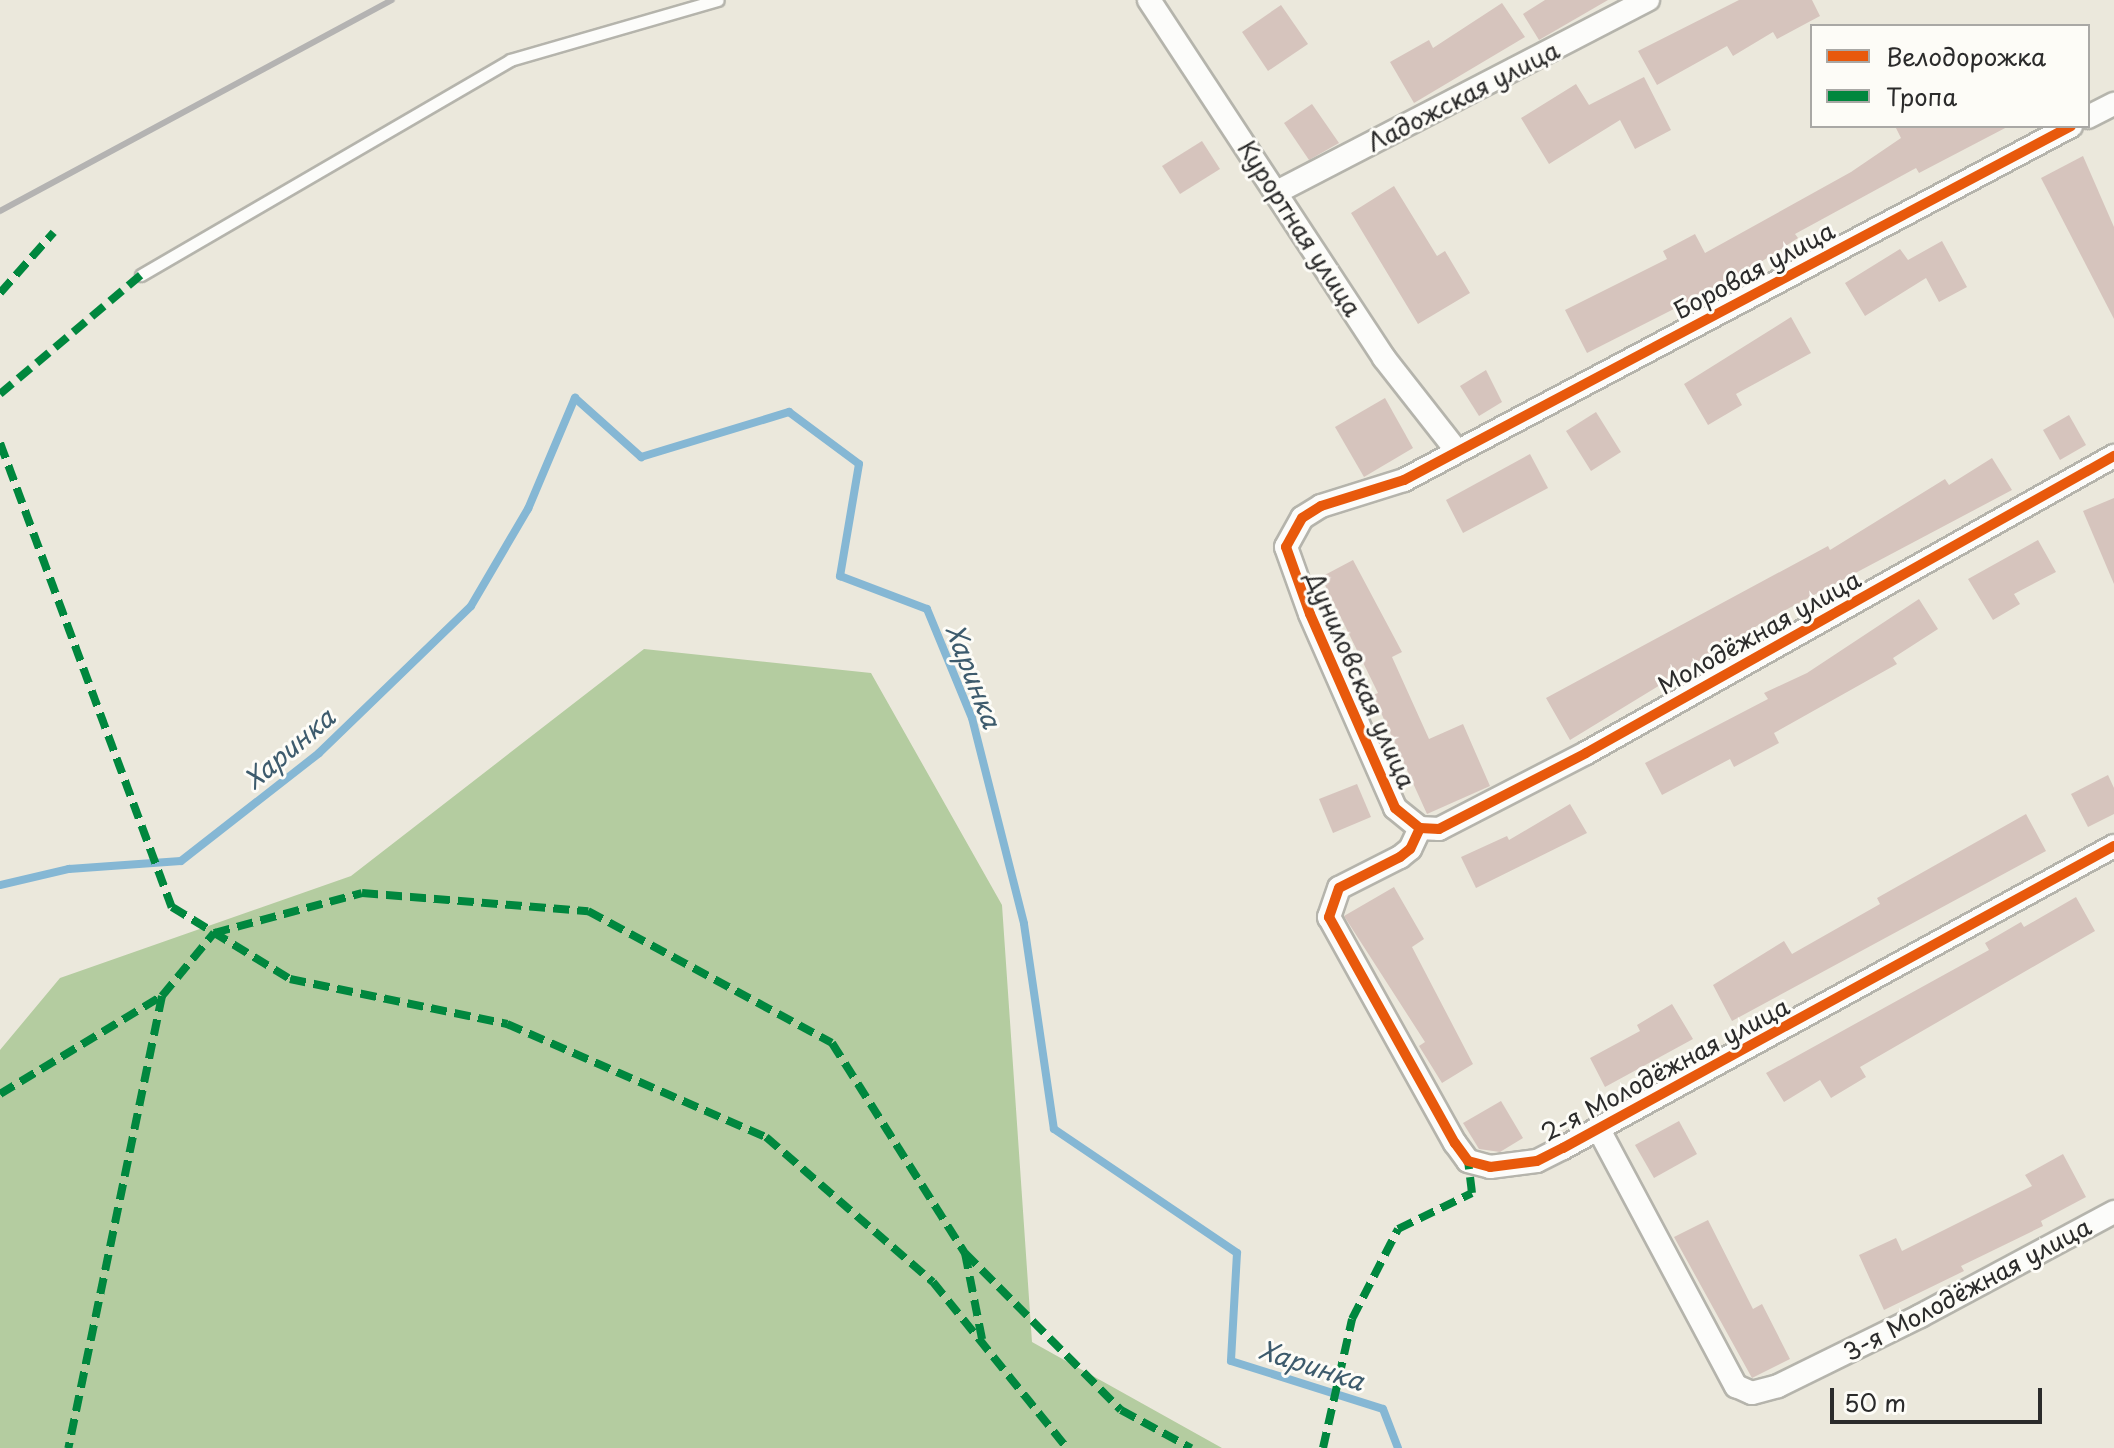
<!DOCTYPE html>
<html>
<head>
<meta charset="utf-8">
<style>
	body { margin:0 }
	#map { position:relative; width:2114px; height:1448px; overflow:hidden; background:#ebe8dc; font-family:"Playpen Sans",sans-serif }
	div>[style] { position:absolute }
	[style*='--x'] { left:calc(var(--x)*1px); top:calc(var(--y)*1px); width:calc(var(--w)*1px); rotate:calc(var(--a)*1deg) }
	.forest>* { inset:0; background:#b4cca0 }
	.stream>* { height:8px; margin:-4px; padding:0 4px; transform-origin:4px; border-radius:4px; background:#85b7d4 }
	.building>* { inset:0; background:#d6c4bd }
	.roads { filter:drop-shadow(2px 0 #b5b4ac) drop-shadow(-2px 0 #b5b4ac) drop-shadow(0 2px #b5b4ac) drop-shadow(0 -2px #b5b4ac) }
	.service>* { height:11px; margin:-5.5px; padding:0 5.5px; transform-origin:5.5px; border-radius:5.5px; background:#fcfcfa }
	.minor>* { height:22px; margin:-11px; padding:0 11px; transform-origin:11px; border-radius:11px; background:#fcfcfa }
	.rail>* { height:6px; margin:-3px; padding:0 3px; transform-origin:3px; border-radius:3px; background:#b4b3b2 }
	.quiet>* { height:8px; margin-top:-4px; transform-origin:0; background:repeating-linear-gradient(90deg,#00873e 0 16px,transparent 0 24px) }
	.cycleway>* { height:10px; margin:-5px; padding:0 5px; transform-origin:5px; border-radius:5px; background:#e8590c }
	span { translate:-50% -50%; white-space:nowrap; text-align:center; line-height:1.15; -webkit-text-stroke:6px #fdfcf7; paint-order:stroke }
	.street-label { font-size:24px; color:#2b2b2b }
	.water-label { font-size:26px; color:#3d5b6d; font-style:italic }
	.legend { position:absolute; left:1810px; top:24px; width:280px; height:104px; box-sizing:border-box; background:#fdfcf7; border:2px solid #a9a8a5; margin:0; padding:10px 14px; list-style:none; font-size:24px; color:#2b2b2b }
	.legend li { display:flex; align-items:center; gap:16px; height:40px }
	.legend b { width:40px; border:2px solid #a9a8a5 }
	.scale { position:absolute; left:1830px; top:1388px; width:212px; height:36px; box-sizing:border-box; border:4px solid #2b2b2b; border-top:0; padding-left:10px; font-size:24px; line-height:28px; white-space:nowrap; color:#2b2b2b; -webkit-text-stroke:6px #fdfcf7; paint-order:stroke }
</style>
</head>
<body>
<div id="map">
	<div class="forest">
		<i style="clip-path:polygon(644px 649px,871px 673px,1002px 905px,1032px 1342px,1222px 1448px,0 1448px,0 1050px,60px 978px,351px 876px)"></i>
	</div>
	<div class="stream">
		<i style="--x:0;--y:885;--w:71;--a:-13.1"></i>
		<i style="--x:69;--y:869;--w:112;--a:-4.1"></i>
		<i style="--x:181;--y:861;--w:175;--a:-38"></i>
		<i style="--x:319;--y:753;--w:211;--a:-44"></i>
		<i style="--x:471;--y:606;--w:113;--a:-59.6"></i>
		<i style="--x:528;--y:509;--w:121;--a:-67.1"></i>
		<i style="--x:575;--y:398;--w:89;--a:41.8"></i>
		<i style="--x:641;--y:457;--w:155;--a:-16.9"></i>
		<i style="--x:789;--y:412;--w:87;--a:36.6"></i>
		<i style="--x:859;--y:464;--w:114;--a:99.6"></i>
		<i style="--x:840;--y:576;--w:93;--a:20.8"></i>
		<i style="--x:927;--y:609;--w:118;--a:67.6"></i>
		<i style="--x:972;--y:718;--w:212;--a:75.8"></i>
		<i style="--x:1024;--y:924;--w:207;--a:81.7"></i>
		<i style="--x:1054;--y:1129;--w:221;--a:34.1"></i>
		<i style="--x:1237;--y:1253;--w:108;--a:93.2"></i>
		<i style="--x:1231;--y:1361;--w:159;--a:17.5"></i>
		<i style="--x:1383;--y:1409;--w:42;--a:69"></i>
	</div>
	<div class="building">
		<i style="clip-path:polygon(1545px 0,1608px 0,1539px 40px,1523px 14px)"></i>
		<i style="clip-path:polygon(1739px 0,1812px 0,1820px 16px,1777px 39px,1773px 32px,1733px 56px,1727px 46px,1657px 85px,1638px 51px)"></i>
		<i style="clip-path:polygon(1502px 3px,1525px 37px,1414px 103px,1390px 62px,1429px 40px,1433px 48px)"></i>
		<i style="clip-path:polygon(1281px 5px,1308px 44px,1268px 71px,1242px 32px)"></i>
		<i style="clip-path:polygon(1644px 77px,1671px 130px,1635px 149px,1620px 120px,1549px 164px,1521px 118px,1576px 84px,1589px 105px)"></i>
		<i style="clip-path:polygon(1312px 104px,1339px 143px,1309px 160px,1284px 123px)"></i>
		<i style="clip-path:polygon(1895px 126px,2009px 126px,1919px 173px,1916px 168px,1795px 234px,1798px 238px,1739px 276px,1587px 353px,1565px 310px,1667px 259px,1663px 251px,1695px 234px,1705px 253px,1851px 172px,1901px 138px)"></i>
		<i style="clip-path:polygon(1202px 141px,1220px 169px,1180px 194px,1162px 166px)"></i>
		<i style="clip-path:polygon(2083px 156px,2114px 227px,2114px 319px,2041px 178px)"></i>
		<i style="clip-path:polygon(1394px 186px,1437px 256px,1445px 251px,1470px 293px,1418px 324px,1351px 213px)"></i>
		<i style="clip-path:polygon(1942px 241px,1967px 287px,1939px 302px,1926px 278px,1865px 316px,1845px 283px,1900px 249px,1908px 260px)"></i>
		<i style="clip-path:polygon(1791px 317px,1811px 353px,1736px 394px,1742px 405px,1708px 425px,1684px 384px)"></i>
		<i style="clip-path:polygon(1486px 370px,1502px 402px,1479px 416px,1460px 386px)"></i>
		<i style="clip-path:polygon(1385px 398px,1413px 448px,1364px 477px,1335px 427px)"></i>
		<i style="clip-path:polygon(1596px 412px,1621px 452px,1591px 471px,1566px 431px)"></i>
		<i style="clip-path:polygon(2069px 415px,2086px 445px,2060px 460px,2043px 430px)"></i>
		<i style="clip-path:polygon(1530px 454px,1548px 488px,1463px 533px,1446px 500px)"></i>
		<i style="clip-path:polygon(1992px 458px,2012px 490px,1765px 621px,1570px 740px,1546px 698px,1828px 546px,1830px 550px,1945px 479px,1949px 485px)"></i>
		<i style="clip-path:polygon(2114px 498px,2114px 584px,2083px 511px)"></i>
		<i style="clip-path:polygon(2038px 540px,2056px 572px,2014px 594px,2020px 604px,1993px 620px,1968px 579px)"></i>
		<i style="clip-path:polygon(1353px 560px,1402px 652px,1392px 657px,1429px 739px,1463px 724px,1490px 786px,1427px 814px,1373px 695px,1378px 693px,1321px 577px)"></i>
		<i style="clip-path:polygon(1919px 599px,1938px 629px,1893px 658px,1897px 664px,1774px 733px,1779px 743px,1734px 767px,1730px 759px,1662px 795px,1645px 763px,1768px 699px,1764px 693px,1807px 673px)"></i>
		<i style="clip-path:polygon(2108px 775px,2114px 788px,2114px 814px,2088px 827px,2071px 794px)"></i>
		<i style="clip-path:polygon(1357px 784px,1371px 817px,1333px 833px,1319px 799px)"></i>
		<i style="clip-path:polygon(1570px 804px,1587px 833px,1476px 888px,1461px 857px,1507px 836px,1509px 840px)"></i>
		<i style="clip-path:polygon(2026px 814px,2046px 851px,1732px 1021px,1713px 985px,1784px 941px,1792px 954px,1880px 904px,1877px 898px)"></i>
		<i style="clip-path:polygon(1394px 887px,1424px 939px,1412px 947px,1473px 1064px,1442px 1083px,1419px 1046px,1425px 1042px,1344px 916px)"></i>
		<i style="clip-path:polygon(2076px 897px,2095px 931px,1860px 1067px,1866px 1077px,1831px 1098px,1820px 1080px,1784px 1102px,1766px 1073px,1989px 950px,1985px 943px,2021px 922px,2024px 927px)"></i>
		<i style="clip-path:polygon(1672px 1004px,1693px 1039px,1605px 1087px,1590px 1058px,1640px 1031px,1637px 1025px)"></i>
		<i style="clip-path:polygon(1501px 1101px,1523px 1138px,1500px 1152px,1479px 1149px,1463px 1123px)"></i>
		<i style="clip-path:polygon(1679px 1121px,1697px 1154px,1654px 1178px,1635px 1145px)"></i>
		<i style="clip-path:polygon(2063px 1154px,2086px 1197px,2041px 1221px,2043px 1226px,1961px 1266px,1964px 1271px,1884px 1310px,1859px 1255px,1896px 1238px,1902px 1251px,2032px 1186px,2025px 1175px)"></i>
		<i style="clip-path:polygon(1708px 1220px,1753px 1309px,1762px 1304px,1790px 1359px,1752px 1378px,1674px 1237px)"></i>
	</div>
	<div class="roads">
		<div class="service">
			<i style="--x:141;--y:275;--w:427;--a:-30.2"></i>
			<i style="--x:510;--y:60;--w:216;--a:-16.1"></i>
		</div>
		<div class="minor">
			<i style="--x:1149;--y:0;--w:428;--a:56.7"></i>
			<i style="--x:1384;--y:358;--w:118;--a:51.9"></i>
			<i style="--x:2088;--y:117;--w:29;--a:-27"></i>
			<i style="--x:2071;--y:126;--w:755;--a:152.04"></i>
			<i style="--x:1404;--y:480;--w:87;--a:162.6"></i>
			<i style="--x:1321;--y:506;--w:22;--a:148"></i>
			<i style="--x:1302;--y:518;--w:33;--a:119"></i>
			<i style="--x:1286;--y:547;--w:71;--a:70.3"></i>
			<i style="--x:1310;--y:614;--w:212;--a:66.3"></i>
			<i style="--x:1395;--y:808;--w:32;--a:39"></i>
			<i style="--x:1420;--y:828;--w:19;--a:3"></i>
			<i style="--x:1439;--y:829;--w:165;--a:-27.3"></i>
			<i style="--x:1586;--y:753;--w:606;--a:-29.36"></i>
			<i style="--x:1277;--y:192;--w:418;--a:-27.4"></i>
			<i style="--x:1420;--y:828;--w:23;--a:115"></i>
			<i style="--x:1410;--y:849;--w:13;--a:141"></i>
			<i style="--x:1400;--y:857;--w:68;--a:153.1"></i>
			<i style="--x:1339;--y:888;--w:31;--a:109"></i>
			<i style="--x:1329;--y:917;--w:259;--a:60.9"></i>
			<i style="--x:1455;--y:1143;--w:22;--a:54"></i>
			<i style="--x:1468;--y:1161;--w:23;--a:15"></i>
			<i style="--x:1490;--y:1167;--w:47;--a:-7.3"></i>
			<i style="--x:1537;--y:1161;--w:29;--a:-27"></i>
			<i style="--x:1563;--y:1148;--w:628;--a:-28.73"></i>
			<i style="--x:1598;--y:1128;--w:293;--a:61.9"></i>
			<i style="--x:1736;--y:1386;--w:17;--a:24"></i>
			<i style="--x:1752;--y:1393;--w:27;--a:-15"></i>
			<i style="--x:1778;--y:1386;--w:158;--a:-26.2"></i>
			<i style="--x:1920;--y:1316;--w:220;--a:-28.2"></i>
		</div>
	</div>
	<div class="rail">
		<i style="--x:0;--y:211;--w:445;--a:-28.3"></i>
	</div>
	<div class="quiet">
		<i style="--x:0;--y:293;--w:81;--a:-48.5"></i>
		<i style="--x:0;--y:394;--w:185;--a:-40.2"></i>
		<i style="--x:0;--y:443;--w:495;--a:69.7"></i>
		<i style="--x:172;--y:907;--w:138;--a:31.4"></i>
		<i style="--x:290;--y:979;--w:222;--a:11.7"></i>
		<i style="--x:507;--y:1024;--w:283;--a:23.6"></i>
		<i style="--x:766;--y:1137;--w:221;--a:41"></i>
		<i style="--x:933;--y:1282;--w:213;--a:51.1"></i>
		<i style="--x:162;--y:996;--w:82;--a:-50.5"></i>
		<i style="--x:214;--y:933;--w:153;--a:-15.1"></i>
		<i style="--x:362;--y:893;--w:227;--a:4.6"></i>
		<i style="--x:588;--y:911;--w:277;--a:28.4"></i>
		<i style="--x:832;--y:1043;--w:249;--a:57.7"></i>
		<i style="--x:965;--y:1253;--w:221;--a:45.2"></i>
		<i style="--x:1121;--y:1410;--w:80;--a:28.5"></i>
		<i style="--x:0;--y:1094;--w:189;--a:-31.2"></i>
		<i style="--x:162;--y:996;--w:462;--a:101.7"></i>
		<i style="--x:965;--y:1253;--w:88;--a:78.8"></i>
		<i style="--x:1323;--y:1448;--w:132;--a:-77.3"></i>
		<i style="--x:1352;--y:1319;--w:101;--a:-62.9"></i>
		<i style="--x:1398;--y:1229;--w:82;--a:-25.9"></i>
		<i style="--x:1472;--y:1193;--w:32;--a:-97"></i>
	</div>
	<div class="cycleway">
		<i style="--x:2071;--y:126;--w:755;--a:152.04"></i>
		<i style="--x:1404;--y:480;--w:87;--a:162.6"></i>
		<i style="--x:1321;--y:506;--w:22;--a:148"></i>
		<i style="--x:1302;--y:518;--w:33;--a:119"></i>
		<i style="--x:1286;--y:547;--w:71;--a:70.3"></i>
		<i style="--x:1310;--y:614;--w:212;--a:66.3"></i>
		<i style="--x:1395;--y:808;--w:32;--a:39"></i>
		<i style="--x:1420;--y:828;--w:19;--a:3"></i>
		<i style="--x:1439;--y:829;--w:165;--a:-27.3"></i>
		<i style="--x:1586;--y:753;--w:606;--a:-29.36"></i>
		<i style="--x:1420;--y:828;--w:23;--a:115"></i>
		<i style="--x:1410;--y:849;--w:13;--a:141"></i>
		<i style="--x:1400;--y:857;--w:68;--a:153.1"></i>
		<i style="--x:1339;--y:888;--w:31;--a:109"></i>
		<i style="--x:1329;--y:917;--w:259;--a:60.9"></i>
		<i style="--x:1455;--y:1143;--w:22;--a:54"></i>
		<i style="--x:1468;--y:1161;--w:23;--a:15"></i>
		<i style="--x:1490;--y:1167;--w:47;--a:-7.3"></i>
		<i style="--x:1537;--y:1161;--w:29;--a:-27"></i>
		<i style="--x:1563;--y:1148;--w:628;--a:-28.73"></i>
	</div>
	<div class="street-label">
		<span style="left:1463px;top:96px;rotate:-27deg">Ладожская улица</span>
		<span style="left:1300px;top:228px;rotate:57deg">Курортная улица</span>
		<span style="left:1754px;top:270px;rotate:-28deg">Боровая улица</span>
		<span style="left:1759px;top:632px;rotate:-29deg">Молодёжная улица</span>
		<span style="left:1361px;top:680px;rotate:66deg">Дуниловская улица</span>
		<span style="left:1665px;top:1069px;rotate:-28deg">2-я Молодёжная улица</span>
		<span style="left:1967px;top:1289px;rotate:-28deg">3-я Молодёжная улица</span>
	</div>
	<div class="water-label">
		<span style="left:974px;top:676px;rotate:69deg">Харинка</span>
		<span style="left:289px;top:748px;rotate:-40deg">Харинка</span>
		<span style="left:1312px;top:1365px;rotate:18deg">Харинка</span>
	</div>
	<ul class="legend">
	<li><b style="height:10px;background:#e8590c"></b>Велодорожка</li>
	<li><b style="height:10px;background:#00873e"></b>Тропа</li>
	</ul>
	<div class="scale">50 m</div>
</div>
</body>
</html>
